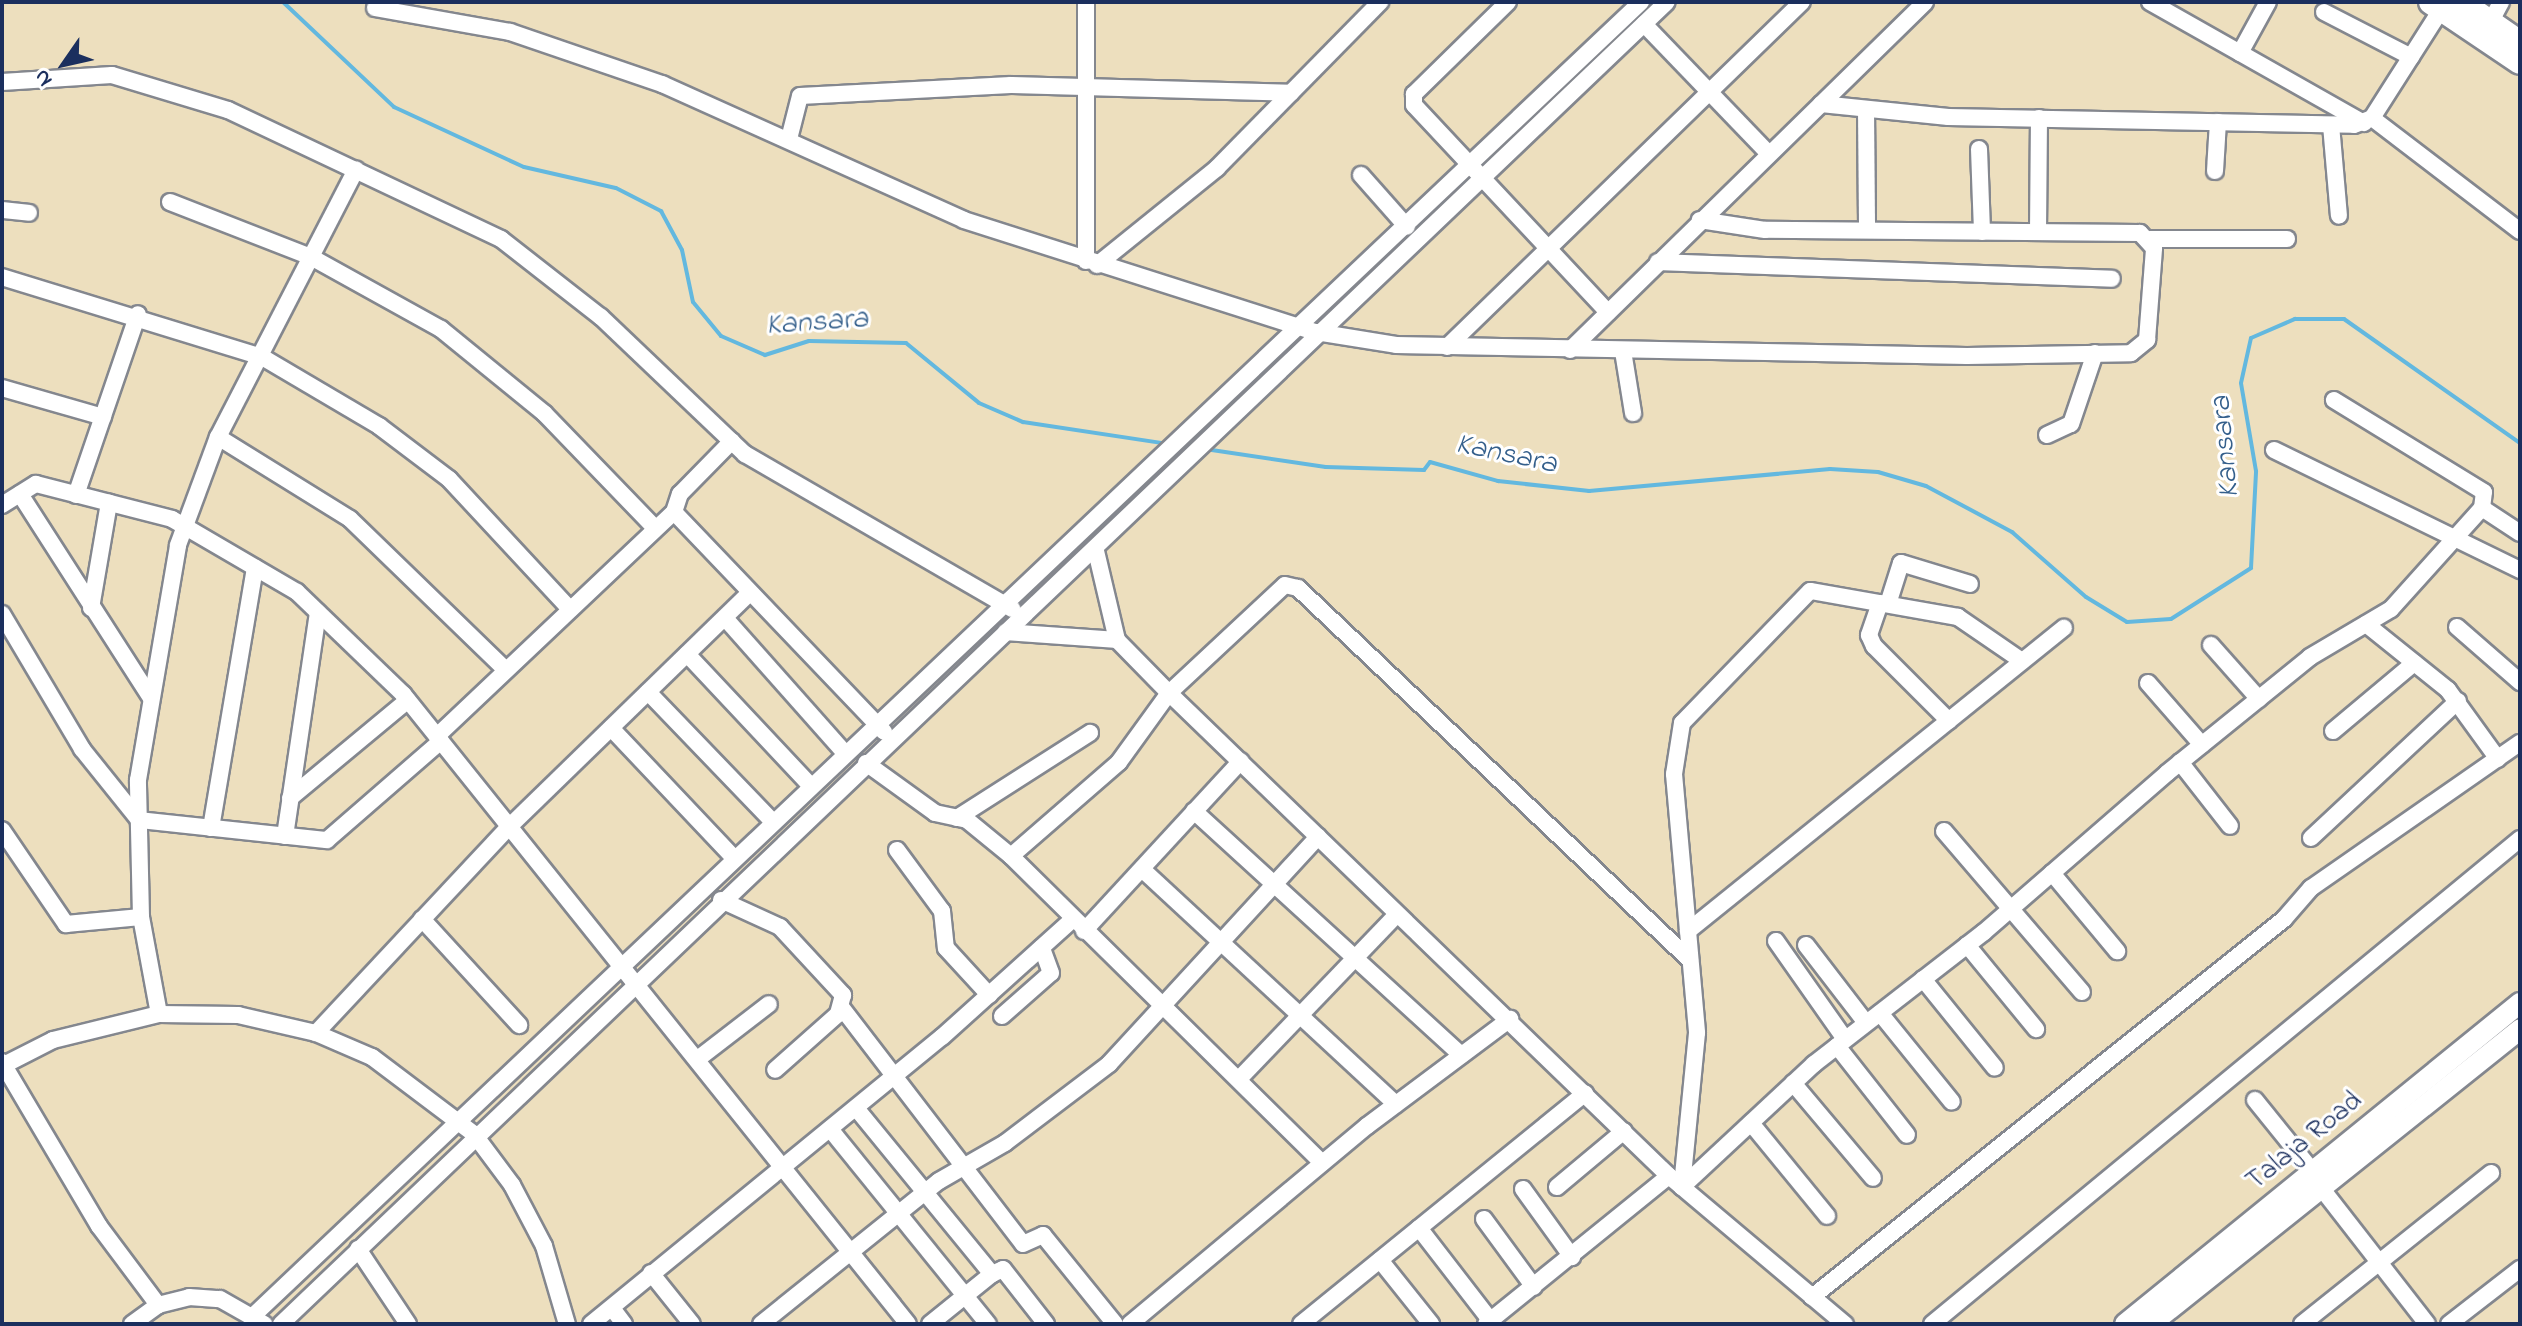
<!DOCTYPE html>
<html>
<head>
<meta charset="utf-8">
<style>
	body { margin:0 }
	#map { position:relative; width:2522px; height:1326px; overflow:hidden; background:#eddfbe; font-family:"Indie Flower",sans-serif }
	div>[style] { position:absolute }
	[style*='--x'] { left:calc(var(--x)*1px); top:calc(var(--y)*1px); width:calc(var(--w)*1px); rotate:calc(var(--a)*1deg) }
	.stream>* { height:4px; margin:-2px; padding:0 2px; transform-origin:2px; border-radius:2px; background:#63b8df }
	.roads { filter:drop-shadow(2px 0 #84878e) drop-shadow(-2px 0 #84878e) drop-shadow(0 2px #84878e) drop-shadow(0 -2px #84878e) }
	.minor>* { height:16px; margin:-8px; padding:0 8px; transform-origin:8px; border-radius:8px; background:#fff }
	.major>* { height:20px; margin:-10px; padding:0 10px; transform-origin:10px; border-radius:10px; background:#fff }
	.highway>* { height:24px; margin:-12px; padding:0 12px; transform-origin:12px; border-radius:12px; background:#fff }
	span { translate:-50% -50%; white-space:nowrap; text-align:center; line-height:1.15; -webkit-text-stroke:6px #fff; paint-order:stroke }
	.street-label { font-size:28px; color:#1b2f5e }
	.water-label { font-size:30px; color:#345f8b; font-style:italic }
	.frame { position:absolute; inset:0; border:4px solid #1b2f5e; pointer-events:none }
	.north { position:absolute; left:24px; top:24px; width:80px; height:80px; -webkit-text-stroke:6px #fff; paint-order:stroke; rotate:236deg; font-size:22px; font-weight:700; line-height:32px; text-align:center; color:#1b2f5e }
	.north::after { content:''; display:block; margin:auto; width:28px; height:36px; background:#1b2f5e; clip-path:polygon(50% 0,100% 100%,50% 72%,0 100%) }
</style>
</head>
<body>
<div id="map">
	<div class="stream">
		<i style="--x:283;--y:2;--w:153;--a:43.4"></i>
		<i style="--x:394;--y:107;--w:143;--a:24.8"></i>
		<i style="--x:524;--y:167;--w:94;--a:12.9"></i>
		<i style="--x:616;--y:188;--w:51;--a:27.1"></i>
		<i style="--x:661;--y:211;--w:44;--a:61.7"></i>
		<i style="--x:682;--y:250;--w:53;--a:78.1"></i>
		<i style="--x:693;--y:302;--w:44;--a:50.5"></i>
		<i style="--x:721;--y:336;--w:48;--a:23.4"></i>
		<i style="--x:765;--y:355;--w:46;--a:-17.7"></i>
		<i style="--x:809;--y:341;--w:97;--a:1.2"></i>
		<i style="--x:906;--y:343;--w:94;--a:39.4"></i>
		<i style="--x:979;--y:403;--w:48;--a:23.4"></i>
		<i style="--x:1023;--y:422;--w:148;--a:8.6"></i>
		<i style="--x:1205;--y:449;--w:122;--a:8.5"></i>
		<i style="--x:1326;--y:467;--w:98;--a:1.8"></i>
		<i style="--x:1424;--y:470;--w:10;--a:-53"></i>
		<i style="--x:1430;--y:462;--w:71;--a:15.6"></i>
		<i style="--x:1498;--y:481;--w:92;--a:6.3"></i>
		<i style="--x:1589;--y:491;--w:242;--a:-5.2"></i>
		<i style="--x:1830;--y:469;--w:48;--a:3.6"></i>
		<i style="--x:1878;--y:472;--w:50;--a:16.3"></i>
		<i style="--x:1926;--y:486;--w:98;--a:28.1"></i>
		<i style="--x:2012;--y:532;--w:98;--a:41.3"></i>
		<i style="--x:2086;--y:597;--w:48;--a:31.4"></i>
		<i style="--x:2127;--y:622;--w:44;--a:-3.9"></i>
		<i style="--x:2171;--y:619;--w:95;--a:-32.5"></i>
		<i style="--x:2251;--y:568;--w:97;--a:-87"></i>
		<i style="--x:2256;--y:471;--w:89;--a:-99.7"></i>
		<i style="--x:2241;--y:383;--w:46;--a:-77.5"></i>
		<i style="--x:2251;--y:338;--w:48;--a:-23.4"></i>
		<i style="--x:2295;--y:319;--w:49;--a:0"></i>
		<i style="--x:2344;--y:319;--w:215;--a:35.2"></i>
	</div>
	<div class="roads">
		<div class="minor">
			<i style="--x:1508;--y:2;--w:132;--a:135.6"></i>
			<i style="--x:1414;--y:94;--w:11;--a:90"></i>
			<i style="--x:1414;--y:105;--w:284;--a:46.9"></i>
			<i style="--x:2150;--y:2;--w:246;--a:29.5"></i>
			<i style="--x:375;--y:8;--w:137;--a:10.1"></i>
			<i style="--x:510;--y:32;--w:161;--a:18.9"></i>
			<i style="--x:662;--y:84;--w:331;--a:24.2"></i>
			<i style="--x:964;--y:220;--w:369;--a:17.7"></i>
			<i style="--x:1316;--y:332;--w:81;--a:9.2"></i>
			<i style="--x:1396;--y:345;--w:571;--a:1.1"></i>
			<i style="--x:1967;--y:356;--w:164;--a:-1"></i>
			<i style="--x:2131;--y:353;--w:21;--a:-39"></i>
			<i style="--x:2147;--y:340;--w:92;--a:-85.6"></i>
			<i style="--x:2154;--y:248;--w:21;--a:-133"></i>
			<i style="--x:2140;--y:233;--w:375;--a:-179.5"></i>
			<i style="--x:1765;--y:230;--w:66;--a:-171.3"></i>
			<i style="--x:2324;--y:12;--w:98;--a:27.3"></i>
			<i style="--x:2491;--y:21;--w:21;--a:-62"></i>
			<i style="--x:1644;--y:24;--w:180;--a:46.1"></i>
			<i style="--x:2240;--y:53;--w:58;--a:-61.2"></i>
			<i style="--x:2;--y:82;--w:110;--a:-3.6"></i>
			<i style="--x:112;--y:75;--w:121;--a:16.8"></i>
			<i style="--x:228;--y:110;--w:302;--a:25.3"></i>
			<i style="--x:501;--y:239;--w:127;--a:38"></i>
			<i style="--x:601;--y:317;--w:199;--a:43.6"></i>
			<i style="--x:745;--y:454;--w:309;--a:30.1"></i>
			<i style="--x:1821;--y:104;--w:128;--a:5.8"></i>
			<i style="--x:1948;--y:117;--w:406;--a:1.1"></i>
			<i style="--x:2354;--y:125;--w:19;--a:-21"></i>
			<i style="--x:2372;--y:118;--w:130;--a:-57.5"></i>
			<i style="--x:1866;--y:109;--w:121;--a:89.5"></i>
			<i style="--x:2372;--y:118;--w:186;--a:37.4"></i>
			<i style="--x:2331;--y:125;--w:91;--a:85"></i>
			<i style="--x:789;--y:139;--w:44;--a:-75.7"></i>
			<i style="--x:800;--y:96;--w:211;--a:-3"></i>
			<i style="--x:1011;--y:85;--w:280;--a:1.6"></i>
			<i style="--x:1979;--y:149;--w:83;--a:87.9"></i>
			<i style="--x:2215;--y:171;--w:49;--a:-86.5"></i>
			<i style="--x:1361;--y:175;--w:69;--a:48.5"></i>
			<i style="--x:170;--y:202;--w:151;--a:21.3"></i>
			<i style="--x:311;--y:257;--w:149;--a:29"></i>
			<i style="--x:441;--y:329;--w:133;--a:39.2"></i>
			<i style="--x:544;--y:413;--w:160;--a:46"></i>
			<i style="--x:2;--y:210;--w:27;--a:6"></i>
			<i style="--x:2038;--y:232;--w:114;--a:-89.5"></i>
			<i style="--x:2150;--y:239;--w:137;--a:0"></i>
			<i style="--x:1086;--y:261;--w:259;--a:-90"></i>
			<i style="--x:1658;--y:262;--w:454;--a:2.1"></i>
			<i style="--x:1097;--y:265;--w:154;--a:-38.9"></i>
			<i style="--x:1217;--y:168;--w:233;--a:-45.5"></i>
			<i style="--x:2;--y:277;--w:272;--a:17.1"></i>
			<i style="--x:262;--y:357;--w:136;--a:30.5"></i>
			<i style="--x:379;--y:426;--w:88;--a:37.1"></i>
			<i style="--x:449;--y:479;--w:178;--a:47.1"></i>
			<i style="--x:1447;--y:347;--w:495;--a:-44.2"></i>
			<i style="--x:1570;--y:350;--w:497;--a:-44.4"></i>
			<i style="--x:1623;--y:351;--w:63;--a:80.8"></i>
			<i style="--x:2;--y:388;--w:105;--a:16"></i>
			<i style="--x:2047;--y:435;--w:26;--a:-25"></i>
			<i style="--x:2071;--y:424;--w:75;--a:-71.3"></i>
			<i style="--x:218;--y:437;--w:155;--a:31.8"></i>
			<i style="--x:350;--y:519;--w:217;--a:44.1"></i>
			<i style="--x:2274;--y:450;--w:274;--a:26"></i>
			<i style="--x:20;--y:494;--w:242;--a:57.3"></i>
			<i style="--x:76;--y:495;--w:191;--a:-71.1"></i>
			<i style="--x:2;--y:505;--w:40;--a:-32"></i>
			<i style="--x:36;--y:484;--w:140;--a:14.4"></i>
			<i style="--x:172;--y:519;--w:145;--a:30.3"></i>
			<i style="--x:297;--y:592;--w:147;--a:43.9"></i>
			<i style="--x:403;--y:694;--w:807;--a:51.28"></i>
			<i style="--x:2482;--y:508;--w:45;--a:33.3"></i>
			<i style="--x:674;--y:512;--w:19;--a:-72"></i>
			<i style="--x:680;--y:494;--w:74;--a:-45.5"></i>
			<i style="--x:1096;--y:551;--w:91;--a:76.7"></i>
			<i style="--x:1117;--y:640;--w:74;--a:45.5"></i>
			<i style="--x:1169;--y:693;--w:695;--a:44.01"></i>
			<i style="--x:1669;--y:1176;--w:230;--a:40.1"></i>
			<i style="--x:1880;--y:603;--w:34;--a:109"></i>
			<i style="--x:1869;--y:635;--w:12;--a:66"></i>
			<i style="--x:1874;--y:646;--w:106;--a:45"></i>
			<i style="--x:1888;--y:604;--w:43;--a:-72.4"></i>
			<i style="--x:1901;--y:563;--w:72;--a:16.9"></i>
			<i style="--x:91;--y:608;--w:107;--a:-80.3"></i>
			<i style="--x:2;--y:614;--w:157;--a:59.3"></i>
			<i style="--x:82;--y:749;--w:91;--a:51.2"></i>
			<i style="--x:139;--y:820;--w:189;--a:6.1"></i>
			<i style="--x:327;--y:840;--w:151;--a:-41"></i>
			<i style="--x:725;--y:618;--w:181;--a:48.4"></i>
			<i style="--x:2366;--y:624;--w:105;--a:38.8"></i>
			<i style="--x:2448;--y:690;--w:85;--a:54.1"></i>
			<i style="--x:2457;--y:627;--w:84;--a:41.1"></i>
			<i style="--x:1006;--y:632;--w:111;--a:4.1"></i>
			<i style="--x:2211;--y:645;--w:72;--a:48.4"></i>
			<i style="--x:687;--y:654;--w:181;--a:46.8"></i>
			<i style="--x:2022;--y:661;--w:78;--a:-145.5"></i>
			<i style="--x:1958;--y:617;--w:150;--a:-170"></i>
			<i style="--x:1810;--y:591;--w:184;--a:134.1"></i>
			<i style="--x:1682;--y:723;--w:52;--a:98.9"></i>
			<i style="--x:1674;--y:774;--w:260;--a:84.9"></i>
			<i style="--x:1697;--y:1033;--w:155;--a:95.6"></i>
			<i style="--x:1682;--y:1187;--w:180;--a:-43"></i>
			<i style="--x:1814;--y:1064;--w:214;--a:-37.8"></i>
			<i style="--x:1983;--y:933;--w:244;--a:-41"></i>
			<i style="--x:2167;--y:773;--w:184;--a:-39"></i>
			<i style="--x:2310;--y:657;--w:94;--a:-30.7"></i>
			<i style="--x:2391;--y:609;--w:136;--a:-48"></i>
			<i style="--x:2482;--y:508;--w:16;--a:-83"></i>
			<i style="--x:2484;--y:492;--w:176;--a:-148.5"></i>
			<i style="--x:2148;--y:683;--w:82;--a:48.9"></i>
			<i style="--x:648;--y:692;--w:180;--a:46.1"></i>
			<i style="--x:611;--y:728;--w:179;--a:46.6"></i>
			<i style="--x:2333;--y:731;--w:106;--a:-40"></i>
			<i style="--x:437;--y:736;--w:326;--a:-43.4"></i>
			<i style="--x:674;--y:512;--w:304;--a:46.3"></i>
			<i style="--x:2180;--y:762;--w:81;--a:52"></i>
			<i style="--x:866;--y:763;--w:85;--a:35.9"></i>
			<i style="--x:935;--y:813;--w:33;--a:12"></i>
			<i style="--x:967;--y:820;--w:57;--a:39.3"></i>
			<i style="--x:1011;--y:856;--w:437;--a:44.6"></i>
			<i style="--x:290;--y:798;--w:153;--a:-39.7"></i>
			<i style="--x:1194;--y:811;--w:362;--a:42.4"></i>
			<i style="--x:957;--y:818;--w:158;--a:-32.6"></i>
			<i style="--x:211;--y:828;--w:264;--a:-80.4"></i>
			<i style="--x:2;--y:830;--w:114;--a:55.8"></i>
			<i style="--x:66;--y:924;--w:75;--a:-5.3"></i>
			<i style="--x:1944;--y:831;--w:212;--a:49.4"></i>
			<i style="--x:285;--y:836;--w:226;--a:-81.6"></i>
			<i style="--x:2311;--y:838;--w:201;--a:-43"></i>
			<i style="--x:897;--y:850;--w:76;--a:53.6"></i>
			<i style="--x:942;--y:911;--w:37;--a:84"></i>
			<i style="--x:946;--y:948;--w:64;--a:47.5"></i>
			<i style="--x:1011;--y:856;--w:143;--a:-41"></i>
			<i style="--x:1119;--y:762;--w:85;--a:-54.1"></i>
			<i style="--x:1169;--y:693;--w:158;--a:-43"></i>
			<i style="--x:1285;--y:585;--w:13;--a:13"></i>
			<i style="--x:1298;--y:588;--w:540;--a:43.5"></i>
			<i style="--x:1142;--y:869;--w:346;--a:42.8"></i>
			<i style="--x:2052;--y:873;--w:102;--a:50.2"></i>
			<i style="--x:721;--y:900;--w:65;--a:24.6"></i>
			<i style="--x:780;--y:927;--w:93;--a:47.2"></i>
			<i style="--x:843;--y:995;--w:20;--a:105"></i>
			<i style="--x:838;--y:1014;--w:84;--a:138.4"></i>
			<i style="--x:422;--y:919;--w:144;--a:47.5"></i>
			<i style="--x:1084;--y:931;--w:231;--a:-47.3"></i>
			<i style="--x:1688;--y:931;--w:483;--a:-38.9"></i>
			<i style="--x:1776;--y:941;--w:120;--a:54.9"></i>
			<i style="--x:1806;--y:945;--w:98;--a:52.4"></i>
			<i style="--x:1967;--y:945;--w:109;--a:50.6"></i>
			<i style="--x:1923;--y:979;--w:114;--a:51"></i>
			<i style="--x:842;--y:1008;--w:297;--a:52.5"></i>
			<i style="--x:1023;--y:1244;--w:22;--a:-24"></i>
			<i style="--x:1043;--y:1235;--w:114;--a:51"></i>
			<i style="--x:1880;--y:1013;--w:114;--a:51"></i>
			<i style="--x:159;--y:1014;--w:99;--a:-100.5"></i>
			<i style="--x:141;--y:917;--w:137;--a:-91.3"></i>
			<i style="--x:138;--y:780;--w:238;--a:-80.3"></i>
			<i style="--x:178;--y:545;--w:115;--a:-69.7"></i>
			<i style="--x:218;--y:437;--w:301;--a:-62.7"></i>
			<i style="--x:1002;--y:1016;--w:65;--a:-41.3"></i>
			<i style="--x:1051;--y:973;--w:27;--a:-110"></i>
			<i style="--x:316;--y:1033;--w:284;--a:-46.9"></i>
			<i style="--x:510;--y:826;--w:334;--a:-44.2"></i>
			<i style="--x:1837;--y:1046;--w:113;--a:51.8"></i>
			<i style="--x:699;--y:1058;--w:88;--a:-37.6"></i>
			<i style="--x:2;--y:1062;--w:191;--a:59.4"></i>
			<i style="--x:99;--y:1226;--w:99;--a:53.2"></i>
			<i style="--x:2;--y:1066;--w:57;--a:-27"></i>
			<i style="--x:53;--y:1040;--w:109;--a:-13.8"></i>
			<i style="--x:159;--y:1014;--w:79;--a:0.7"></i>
			<i style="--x:238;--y:1015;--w:80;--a:13"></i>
			<i style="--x:316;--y:1033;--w:61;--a:23.2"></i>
			<i style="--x:372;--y:1057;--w:128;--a:37"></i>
			<i style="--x:474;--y:1134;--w:64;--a:53.3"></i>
			<i style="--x:512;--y:1185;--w:69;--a:62.3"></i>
			<i style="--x:544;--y:1246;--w:81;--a:73.6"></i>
			<i style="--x:1239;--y:1079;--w:228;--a:-46.2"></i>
			<i style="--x:1793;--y:1083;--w:124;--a:49.9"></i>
			<i style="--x:2255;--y:1100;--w:92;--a:51.1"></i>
			<i style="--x:856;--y:1108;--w:215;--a:50.7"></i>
			<i style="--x:992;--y:1274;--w:12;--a:-24"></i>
			<i style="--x:1003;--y:1269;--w:70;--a:52"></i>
			<i style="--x:1751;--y:1123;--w:120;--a:50.7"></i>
			<i style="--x:830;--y:1129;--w:251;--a:51"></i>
			<i style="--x:2315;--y:1180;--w:182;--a:52.1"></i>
			<i style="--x:1557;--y:1187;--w:87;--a:-39.9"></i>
			<i style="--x:1523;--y:1189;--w:84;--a:54.2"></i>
			<i style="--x:1484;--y:1219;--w:84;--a:53.7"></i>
			<i style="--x:1419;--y:1228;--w:118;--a:52.3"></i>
			<i style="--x:358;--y:1249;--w:90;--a:56.3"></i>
			<i style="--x:1380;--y:1260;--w:82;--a:51.4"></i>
			<i style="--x:651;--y:1273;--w:65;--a:51.2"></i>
			<i style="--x:1812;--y:1297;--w:605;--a:-38.69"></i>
			<i style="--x:2284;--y:919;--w:41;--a:-48.9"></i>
			<i style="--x:2311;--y:888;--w:254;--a:-34.8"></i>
			<i style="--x:612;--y:1308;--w:20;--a:53"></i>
			<i style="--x:254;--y:1315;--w:1910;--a:-43.43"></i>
			<i style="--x:132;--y:1324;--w:32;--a:-36"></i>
			<i style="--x:158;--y:1305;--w:32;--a:-14"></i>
			<i style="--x:189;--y:1297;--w:31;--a:4"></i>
			<i style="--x:220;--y:1299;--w:51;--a:29.6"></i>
			<i style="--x:281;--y:1324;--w:1915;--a:-43.65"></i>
			<i style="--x:591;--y:1324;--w:453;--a:-39.3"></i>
			<i style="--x:942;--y:1037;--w:176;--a:-42"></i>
			<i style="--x:761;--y:1324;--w:228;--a:-38.8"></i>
			<i style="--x:939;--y:1181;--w:76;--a:-29.9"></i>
			<i style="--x:1005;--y:1143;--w:131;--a:-37.2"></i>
			<i style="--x:1109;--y:1064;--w:309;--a:-47.4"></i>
			<i style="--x:930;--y:1324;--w:80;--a:-38.9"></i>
			<i style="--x:1130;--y:1324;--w:309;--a:-39.9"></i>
			<i style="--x:1367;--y:1126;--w:179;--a:-36.8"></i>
			<i style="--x:1301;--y:1324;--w:366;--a:-39.1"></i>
			<i style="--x:1486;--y:1324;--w:235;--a:-39"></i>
			<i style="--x:1932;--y:1324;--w:762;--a:-39.52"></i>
			<i style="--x:2302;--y:1324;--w:242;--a:-38.6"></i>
			<i style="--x:2449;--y:1324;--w:90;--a:-37.8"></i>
		</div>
		<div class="major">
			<i style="--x:2125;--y:1324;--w:509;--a:-39.1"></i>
			<i style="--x:2151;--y:1324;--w:472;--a:-38.6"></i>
		</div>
		<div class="highway">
			<i style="--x:2431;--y:2;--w:107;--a:34"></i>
			<i style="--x:2461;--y:2;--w:72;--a:34.8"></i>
		</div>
	</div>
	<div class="street-label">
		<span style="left:2305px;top:1142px;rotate:-39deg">Talaja Road</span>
	</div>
	<div class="water-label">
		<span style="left:817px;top:323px;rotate:-4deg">Kansara</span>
		<span style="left:2226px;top:447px;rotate:-95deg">Kansara</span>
		<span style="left:1506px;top:455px;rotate:12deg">Kansara</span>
	</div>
	<div class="frame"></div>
	<div class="north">N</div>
</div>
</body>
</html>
